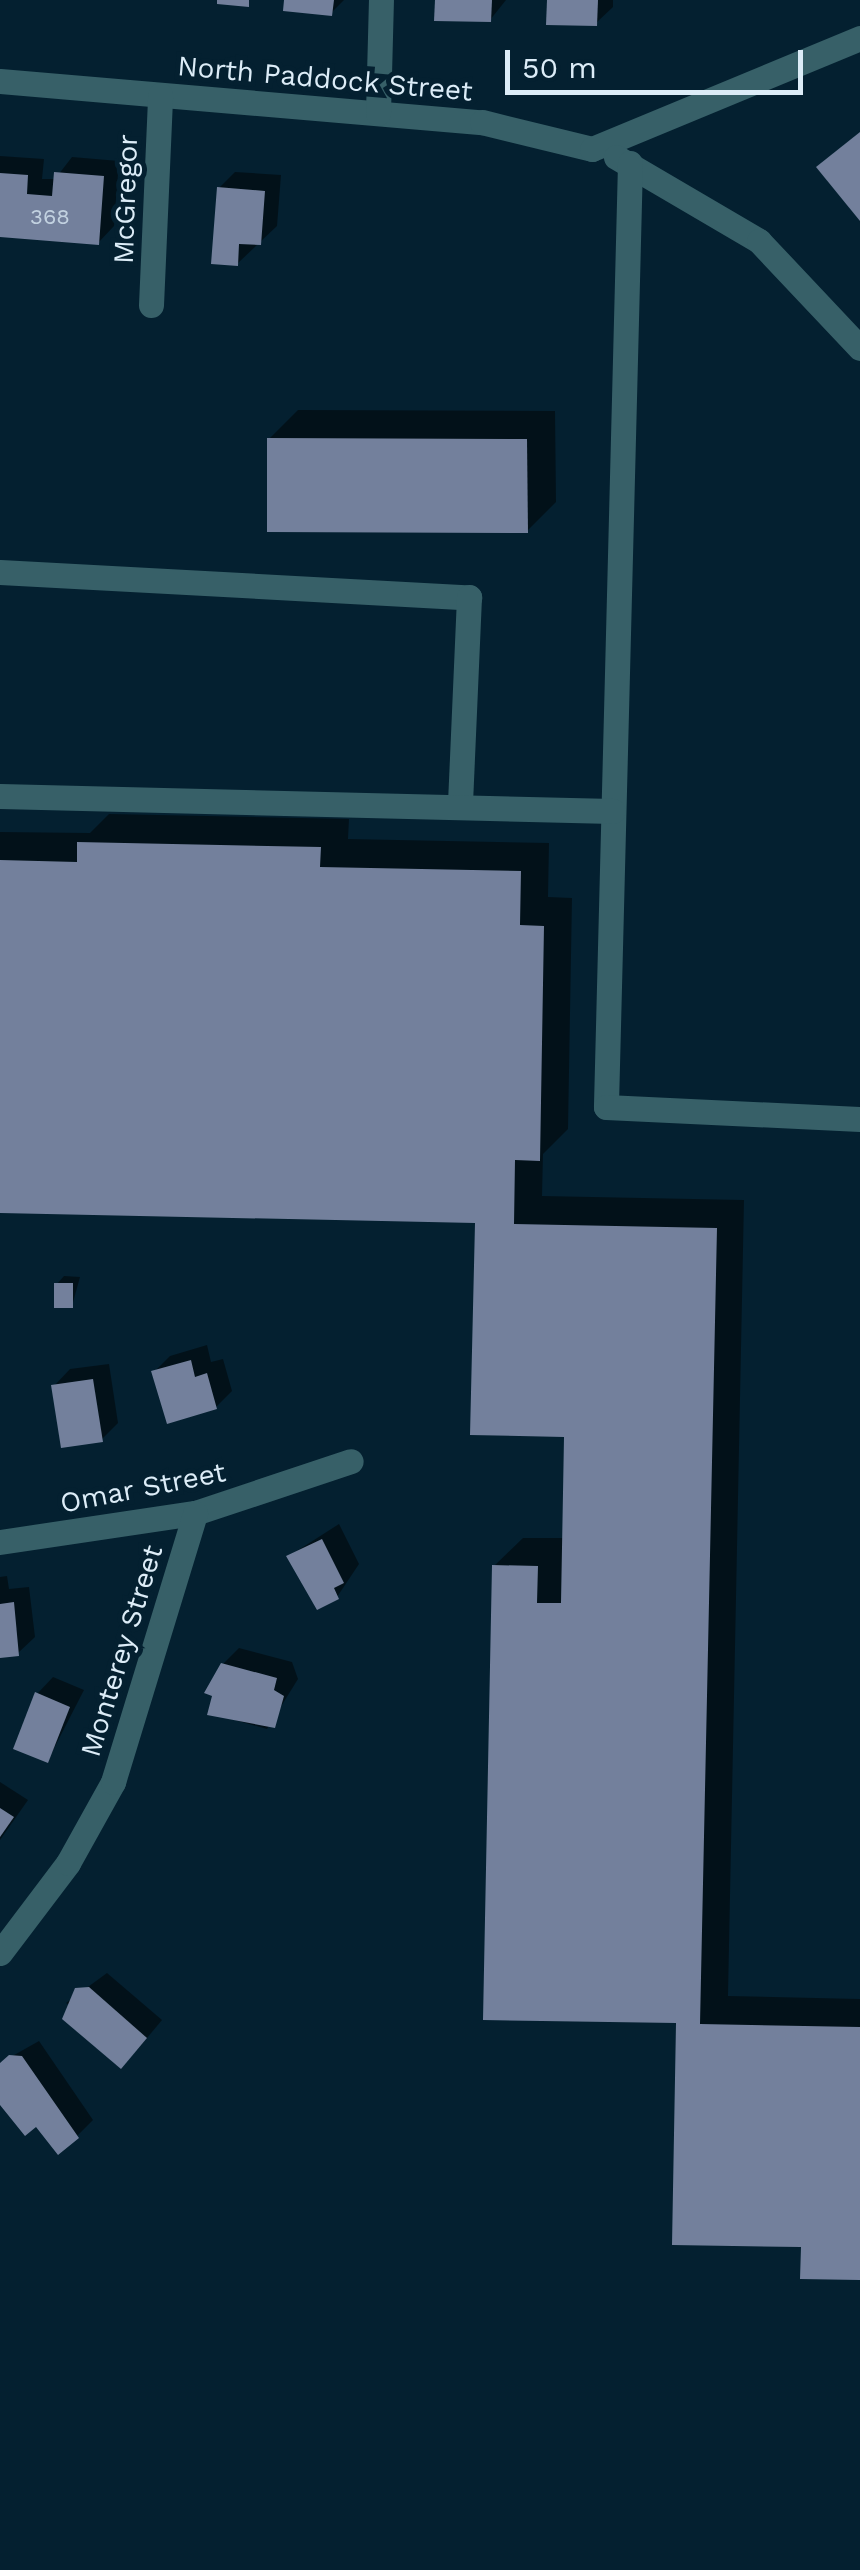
<!DOCTYPE html>
<html>
<head>
<meta charset="utf-8">
<style>
	body { margin:0 }
	#map { position:relative; width:860px; height:2570px; overflow:hidden; background:#042030; font-family:"Work Sans",sans-serif }
	div>[style] { position:absolute }
	[style*='--x'] { left:calc(var(--x)*1px); top:calc(var(--y)*1px); width:calc(var(--w)*1px); rotate:calc(var(--a)*1deg) }
	.shadow>* { inset:0; background:#0007 }
	.building>* { inset:0; background:#73809c }
	.minor>* { height:25px; margin:-12.5px; padding:0 12.5px; transform-origin:12.5px; border-radius:12.5px; background:#376068 }
	span { translate:-50% -50%; white-space:nowrap; text-align:center; line-height:1.15; -webkit-text-stroke:10px #042030; paint-order:stroke }
	.number-label { font-size:22px; color:#c2d1e0 }
	.number-label span { -webkit-text-stroke-width:0 }
	.street-label { font-size:28px; color:#dcecf7 }
	.scale { position:absolute; left:505px; top:50px; width:298px; height:45px; box-sizing:border-box; border:5px solid #dcecf7; border-top:0; padding-left:12px; font-size:30px; line-height:35px; white-space:nowrap; color:#dcecf7; -webkit-text-stroke:8px #042030; paint-order:stroke }
</style>
</head>
<body>
<div id="map">
	<div class="shadow">
		<i style="clip-path:polygon(285px 0,344px 0,331px 13px)"></i>
		<i style="clip-path:polygon(437px 0,506px 0,490px 20px)"></i>
		<i style="clip-path:polygon(550px 0,613px 0,613px 7px,596px 23px)"></i>
		<i style="clip-path:polygon(0 156px,44px 159px,42px 179px,55px 179px,72px 157px,119px 161px,114px 226px,98px 243px,0 235px)"></i>
		<i style="clip-path:polygon(235px 172px,281px 175px,277px 226px,237px 264px,219px 188px)"></i>
		<i style="clip-path:polygon(298px 410px,555px 411px,556px 502px,527px 531px,269px 439px)"></i>
		<i style="clip-path:polygon(109px 814px,349px 819px,348px 839px,549px 843px,548px 897px,572px 898px,568px 1129px,543px 1154px,542px 1196px,744px 1200px,728px 1996px,860px 1999px,860px 2278px,803px 2245px,679px 2021px,494px 1566px,523px 1538px,565px 1538px,567px 1435px,478px 1220px,0 1210px,0 832px,90px 833px)"></i>
		<i style="clip-path:polygon(64px 1276px,80px 1277px,72px 1306px,57px 1284px)"></i>
		<i style="clip-path:polygon(207px 1345px,211px 1362px,223px 1359px,232px 1391px,216px 1407px,154px 1372px,170px 1356px)"></i>
		<i style="clip-path:polygon(109px 1364px,118px 1423px,101px 1440px,54px 1386px,70px 1369px)"></i>
		<i style="clip-path:polygon(339px 1524px,359px 1564px,337px 1597px,289px 1556px)"></i>
		<i style="clip-path:polygon(7px 1576px,9px 1589px,29px 1587px,35px 1637px,18px 1653px,0 1654px,0 1577px)"></i>
		<i style="clip-path:polygon(239px 1648px,292px 1662px,298px 1679px,267px 1729px,210px 1713px,223px 1664px)"></i>
		<i style="clip-path:polygon(53px 1677px,84px 1690px,48px 1760px,37px 1694px)"></i>
		<i style="clip-path:polygon(0 1782px,28px 1800px,0 1840px)"></i>
		<i style="clip-path:polygon(107px 1973px,162px 2020px,137px 2050px,66px 2003px)"></i>
		<i style="clip-path:polygon(39px 2041px,93px 2120px,77px 2136px,0 2101px,0 2063px)"></i>
	</div>
	<div class="building">
		<i style="clip-path:polygon(217px 0,249px 0,249px 7px,217px 4px)"></i>
		<i style="clip-path:polygon(284px 0,334px 0,332px 16px,283px 11px)"></i>
		<i style="clip-path:polygon(435px 0,492px 0,491px 22px,434px 21px)"></i>
		<i style="clip-path:polygon(547px 0,598px 0,597px 26px,546px 25px)"></i>
		<i style="clip-path:polygon(860px 132px,860px 221px,816px 167px)"></i>
		<i style="clip-path:polygon(54px 172px,104px 176px,99px 245px,0 237px,0 173px,28px 175px,27px 194px,52px 196px)"></i>
		<i style="clip-path:polygon(217px 187px,265px 191px,261px 245px,239px 244px,238px 266px,211px 264px)"></i>
		<i style="clip-path:polygon(267px 438px,527px 439px,528px 533px,267px 532px)"></i>
		<i style="clip-path:polygon(77px 842px,321px 847px,320px 867px,521px 871px,520px 925px,544px 926px,540px 1161px,515px 1160px,514px 1224px,717px 1228px,700px 2024px,860px 2027px,860px 2280px,800px 2279px,801px 2247px,672px 2245px,676px 2023px,483px 2020px,492px 1565px,538px 1566px,537px 1603px,561px 1603px,564px 1437px,470px 1435px,475px 1223px,0 1213px,0 860px,77px 862px)"></i>
		<i style="clip-path:polygon(54px 1283px,73px 1283px,73px 1308px,54px 1308px)"></i>
		<i style="clip-path:polygon(191px 1360px,195px 1377px,207px 1373px,217px 1409px,167px 1424px,151px 1371px)"></i>
		<i style="clip-path:polygon(93px 1379px,103px 1442px,61px 1448px,51px 1385px)"></i>
		<i style="clip-path:polygon(322px 1539px,344px 1583px,334px 1588px,339px 1599px,317px 1610px,286px 1556px)"></i>
		<i style="clip-path:polygon(14px 1602px,19px 1656px,0 1658px,0 1604px)"></i>
		<i style="clip-path:polygon(221px 1663px,277px 1678px,274px 1690px,284px 1696px,275px 1728px,207px 1715px,212px 1696px,204px 1693px)"></i>
		<i style="clip-path:polygon(35px 1692px,70px 1707px,48px 1763px,13px 1749px)"></i>
		<i style="clip-path:polygon(0 1808px,14px 1817px,0 1837px)"></i>
		<i style="clip-path:polygon(89px 1987px,147px 2038px,121px 2069px,62px 2019px,75px 1988px)"></i>
		<i style="clip-path:polygon(9px 2055px,22px 2056px,79px 2138px,58px 2155px,36px 2127px,25px 2136px,0 2105px,0 2063px)"></i>
	</div>
	<div class="minor">
		<i style="--x:0;--y:81;--w:484;--a:4.9"></i>
		<i style="--x:482;--y:122;--w:113;--a:13.8"></i>
		<i style="--x:592;--y:149;--w:290;--a:-22.5"></i>
		<i style="--x:378;--y:113;--w:113;--a:-88.5"></i>
		<i style="--x:616;--y:157;--w:166;--a:30.4"></i>
		<i style="--x:759;--y:241;--w:147;--a:46.7"></i>
		<i style="--x:630;--y:163;--w:944;--a:91.46"></i>
		<i style="--x:606;--y:1107;--w:254;--a:2.7"></i>
		<i style="--x:151;--y:305;--w:210;--a:-87.5"></i>
		<i style="--x:0;--y:572;--w:470;--a:3.1"></i>
		<i style="--x:469;--y:597;--w:209;--a:92.5"></i>
		<i style="--x:0;--y:796;--w:613;--a:1.4"></i>
		<i style="--x:0;--y:1542;--w:197;--a:-8.5"></i>
		<i style="--x:195;--y:1513;--w:164;--a:-18.4"></i>
		<i style="--x:0;--y:1953;--w:113;--a:-52.9"></i>
		<i style="--x:68;--y:1863;--w:93;--a:-60.9"></i>
		<i style="--x:113;--y:1782;--w:281;--a:-73"></i>
	</div>
	<div class="number-label">
		<span style="left:50px;top:217px">368</span>
	</div>
	<div class="street-label">
		<span style="left:325px;top:79px;rotate:5deg">North Paddock Street</span>
		<span style="left:126px;top:199px;rotate:-88deg">McGregor</span>
		<span style="left:143px;top:1488px;rotate:-11deg">Omar Street</span>
		<span style="left:122px;top:1651px;rotate:-73deg">Monterey Street</span>
	</div>
	<div class="scale">50 m</div>
</div>
</body>
</html>
